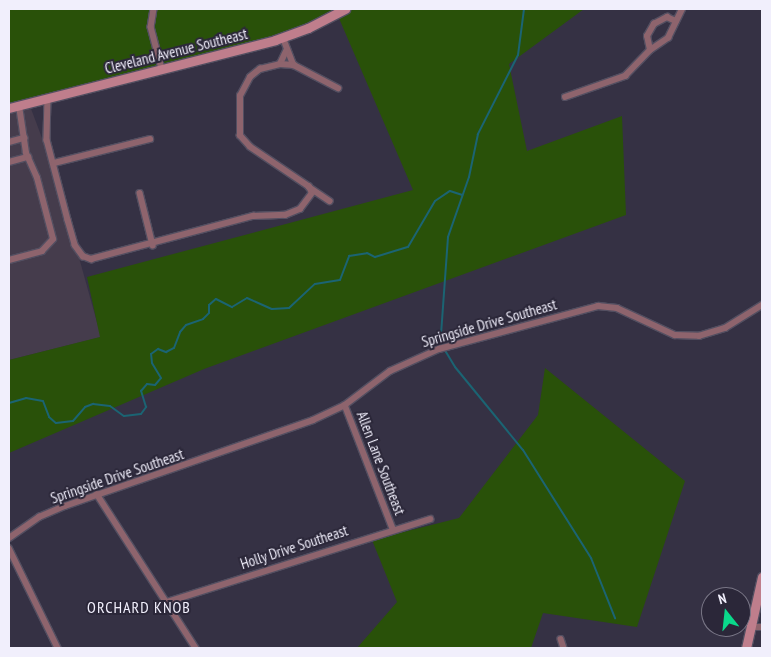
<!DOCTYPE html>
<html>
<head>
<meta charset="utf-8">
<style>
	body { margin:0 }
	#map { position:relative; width:771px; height:657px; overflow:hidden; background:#353144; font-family:"PT Sans Narrow",sans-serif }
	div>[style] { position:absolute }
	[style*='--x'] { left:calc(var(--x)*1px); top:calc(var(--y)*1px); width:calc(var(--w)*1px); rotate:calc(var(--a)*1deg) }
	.commercial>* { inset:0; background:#453c4c }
	.green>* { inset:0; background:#295109 }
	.stream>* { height:2px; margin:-1px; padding:0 1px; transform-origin:1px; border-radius:1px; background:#1b6473 }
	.roads { filter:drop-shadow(1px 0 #534f61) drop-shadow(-1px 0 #534f61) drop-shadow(0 1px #534f61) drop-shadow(0 -1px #534f61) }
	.minor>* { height:5.5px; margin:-2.75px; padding:0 2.75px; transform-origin:2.75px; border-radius:2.75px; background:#8e646d }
	.secondary>* { height:9px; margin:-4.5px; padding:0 4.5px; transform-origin:4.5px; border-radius:4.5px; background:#bf7e8c }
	span { translate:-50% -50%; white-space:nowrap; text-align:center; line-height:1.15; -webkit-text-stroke:4px #2b2739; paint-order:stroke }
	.street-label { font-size:15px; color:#f1effc }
	.neighbourhood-label { font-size:16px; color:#f1effc; letter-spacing:1px }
	.frame { position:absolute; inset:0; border:10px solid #f1effc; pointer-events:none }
	.north { position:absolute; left:701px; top:587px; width:50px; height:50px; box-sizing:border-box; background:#2b2739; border:1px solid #7a7787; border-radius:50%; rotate:344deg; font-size:14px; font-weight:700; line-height:20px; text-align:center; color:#f1effc }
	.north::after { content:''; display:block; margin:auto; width:18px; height:22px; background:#0ad98b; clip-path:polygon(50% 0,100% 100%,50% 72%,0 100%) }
</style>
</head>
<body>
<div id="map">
	<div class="commercial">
		<i style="clip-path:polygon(30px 106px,57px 178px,101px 337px,9px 360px,9px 111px)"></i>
	</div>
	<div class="green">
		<i style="clip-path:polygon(9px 9px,584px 9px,509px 64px,527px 151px,622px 116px,626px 215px,204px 369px,9px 453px,9px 360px,100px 337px,87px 277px,413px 190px,338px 16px,295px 36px,9px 111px)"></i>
		<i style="clip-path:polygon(545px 368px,685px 481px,637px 627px,543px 613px,531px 648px,357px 648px,397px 602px,372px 540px,459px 518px,538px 415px)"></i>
	</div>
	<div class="stream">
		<i style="--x:524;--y:9;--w:46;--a:97.4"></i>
		<i style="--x:518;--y:55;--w:89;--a:116.9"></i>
		<i style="--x:478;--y:134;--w:44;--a:101.8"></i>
		<i style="--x:469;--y:177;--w:64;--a:109.3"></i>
		<i style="--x:448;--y:237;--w:98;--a:94.1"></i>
		<i style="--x:441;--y:335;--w:18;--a:74"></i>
		<i style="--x:446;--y:352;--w:17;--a:59"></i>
		<i style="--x:455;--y:367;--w:107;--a:50.7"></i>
		<i style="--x:523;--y:450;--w:128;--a:57.8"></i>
		<i style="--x:591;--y:558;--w:65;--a:68.2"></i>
		<i style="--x:9;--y:403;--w:18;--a:-16"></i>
		<i style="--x:26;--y:398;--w:17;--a:10"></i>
		<i style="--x:43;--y:401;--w:17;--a:69"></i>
		<i style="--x:49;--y:417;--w:9;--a:41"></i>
		<i style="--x:56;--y:423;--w:17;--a:-7"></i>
		<i style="--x:73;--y:421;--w:18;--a:-49"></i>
		<i style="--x:85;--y:407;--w:9;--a:-21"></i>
		<i style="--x:93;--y:404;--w:17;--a:7"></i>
		<i style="--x:110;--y:406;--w:17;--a:36"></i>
		<i style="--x:124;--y:416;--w:17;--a:-7"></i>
		<i style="--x:141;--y:414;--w:9;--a:-54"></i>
		<i style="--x:146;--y:407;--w:17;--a:-107"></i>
		<i style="--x:141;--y:391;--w:9;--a:-49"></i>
		<i style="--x:147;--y:384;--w:8;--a:7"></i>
		<i style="--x:155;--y:385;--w:9;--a:-49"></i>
		<i style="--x:161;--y:378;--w:17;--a:-121"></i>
		<i style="--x:152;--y:363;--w:9;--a:-96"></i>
		<i style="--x:151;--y:354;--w:9;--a:-36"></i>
		<i style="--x:158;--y:349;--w:9;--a:21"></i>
		<i style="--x:166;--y:352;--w:9;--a:-27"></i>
		<i style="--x:174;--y:348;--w:17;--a:-69"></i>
		<i style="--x:180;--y:332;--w:9;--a:-49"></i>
		<i style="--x:186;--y:325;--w:18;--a:-19"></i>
		<i style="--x:203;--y:319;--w:8;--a:-45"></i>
		<i style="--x:209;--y:313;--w:8;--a:-90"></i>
		<i style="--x:209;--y:305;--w:9;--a:-41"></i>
		<i style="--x:216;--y:299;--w:18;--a:27"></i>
		<i style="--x:232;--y:307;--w:17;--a:-31"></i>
		<i style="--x:247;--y:298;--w:27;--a:24"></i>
		<i style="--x:272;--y:309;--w:17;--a:-3"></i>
		<i style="--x:289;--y:308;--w:35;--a:-43"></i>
		<i style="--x:315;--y:284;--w:25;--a:-9"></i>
		<i style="--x:340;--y:280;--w:26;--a:-69"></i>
		<i style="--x:349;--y:256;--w:18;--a:-9"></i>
		<i style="--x:367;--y:253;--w:9;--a:27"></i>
		<i style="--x:375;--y:257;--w:34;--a:-17"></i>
		<i style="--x:408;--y:247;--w:53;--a:-59.6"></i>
		<i style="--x:435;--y:201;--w:18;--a:-34"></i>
		<i style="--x:450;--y:191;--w:13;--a:18"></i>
	</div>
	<div class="roads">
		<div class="minor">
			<i style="--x:154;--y:9;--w:18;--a:99"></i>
			<i style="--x:151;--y:27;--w:43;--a:75.3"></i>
			<i style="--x:283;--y:37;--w:30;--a:69"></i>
			<i style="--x:650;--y:50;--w:14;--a:-102"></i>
			<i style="--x:647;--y:36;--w:14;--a:-60"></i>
			<i style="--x:654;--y:24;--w:15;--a:-28"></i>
			<i style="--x:667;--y:17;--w:10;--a:24"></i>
			<i style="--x:280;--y:64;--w:14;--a:-65"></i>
			<i style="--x:565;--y:97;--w:64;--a:-19.3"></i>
			<i style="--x:625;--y:76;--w:36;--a:-46"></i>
			<i style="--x:650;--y:50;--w:22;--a:-34"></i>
			<i style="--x:668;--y:38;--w:32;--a:-64"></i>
			<i style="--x:48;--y:98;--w:42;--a:91.4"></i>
			<i style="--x:47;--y:140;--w:83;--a:75.3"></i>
			<i style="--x:68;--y:220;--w:26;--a:74"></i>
			<i style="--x:75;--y:245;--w:14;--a:54"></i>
			<i style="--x:83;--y:256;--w:9;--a:21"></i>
			<i style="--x:91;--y:259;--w:168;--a:-14.9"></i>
			<i style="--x:253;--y:216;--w:32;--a:-2"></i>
			<i style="--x:285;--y:215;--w:16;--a:-22"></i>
			<i style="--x:300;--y:209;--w:20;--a:-53"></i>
			<i style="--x:312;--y:193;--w:7;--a:-117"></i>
			<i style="--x:309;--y:187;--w:71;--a:-145.9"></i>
			<i style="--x:250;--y:147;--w:15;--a:-132"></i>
			<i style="--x:240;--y:136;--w:40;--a:-90"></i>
			<i style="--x:240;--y:96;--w:21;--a:-62"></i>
			<i style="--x:250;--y:77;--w:13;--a:-39"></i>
			<i style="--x:260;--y:69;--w:21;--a:-14"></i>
			<i style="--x:280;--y:64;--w:14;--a:4"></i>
			<i style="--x:294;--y:65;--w:50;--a:27.6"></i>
			<i style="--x:9;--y:142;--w:16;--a:-15"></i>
			<i style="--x:9;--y:162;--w:20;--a:-15"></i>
			<i style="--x:54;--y:163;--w:99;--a:-14"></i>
			<i style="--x:309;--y:187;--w:25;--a:34"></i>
			<i style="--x:140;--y:193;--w:54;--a:76"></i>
			<i style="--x:9;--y:260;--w:34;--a:-15"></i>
			<i style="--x:42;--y:251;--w:16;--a:-47"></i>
			<i style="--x:53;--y:239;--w:63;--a:-104.7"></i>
			<i style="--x:37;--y:178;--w:27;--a:-114"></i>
			<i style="--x:26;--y:153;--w:48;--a:-98.5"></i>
			<i style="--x:345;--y:405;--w:133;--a:68.8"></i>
			<i style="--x:97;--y:494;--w:183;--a:57.3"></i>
			<i style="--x:9;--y:538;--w:37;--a:-35"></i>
			<i style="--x:39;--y:517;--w:28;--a:-23"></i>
			<i style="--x:65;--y:506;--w:262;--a:-19.1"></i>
			<i style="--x:313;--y:420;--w:35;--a:-25"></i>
			<i style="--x:345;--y:405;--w:56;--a:-37.1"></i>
			<i style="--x:390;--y:371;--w:54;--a:-24.2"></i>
			<i style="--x:439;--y:349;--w:165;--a:-15.1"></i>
			<i style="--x:598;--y:306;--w:19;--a:6"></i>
			<i style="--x:617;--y:308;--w:64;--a:25"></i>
			<i style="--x:675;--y:335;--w:24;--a:2"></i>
			<i style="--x:699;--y:336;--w:27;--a:-17"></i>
			<i style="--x:725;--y:328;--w:44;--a:-31.9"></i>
			<i style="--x:9;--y:548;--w:111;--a:63.9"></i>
			<i style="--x:167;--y:602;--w:276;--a:-17.5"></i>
			<i style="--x:751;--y:627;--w:11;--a:0"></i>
			<i style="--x:561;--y:639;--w:9;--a:72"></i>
		</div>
		<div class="secondary">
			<i style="--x:9;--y:108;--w:275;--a:-14.3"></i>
			<i style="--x:275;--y:40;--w:35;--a:-20"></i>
			<i style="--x:308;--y:28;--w:42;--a:-27.2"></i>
			<i style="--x:746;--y:648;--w:73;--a:-77.3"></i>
		</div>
	</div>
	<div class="street-label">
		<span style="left:176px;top:51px;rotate:-14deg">Cleveland Avenue Southeast</span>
		<span style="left:489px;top:323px;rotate:-16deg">Springside Drive Southeast</span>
		<span style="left:381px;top:463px;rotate:69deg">Allen Lane Southeast</span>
		<span style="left:117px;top:476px;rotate:-19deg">Springside Drive Southeast</span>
		<span style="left:294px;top:547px;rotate:-18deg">Holly Drive Southeast</span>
	</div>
	<div class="neighbourhood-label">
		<span style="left:139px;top:607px">ORCHARD KNOB</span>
	</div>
	<div class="frame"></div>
	<div class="north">N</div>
</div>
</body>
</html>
